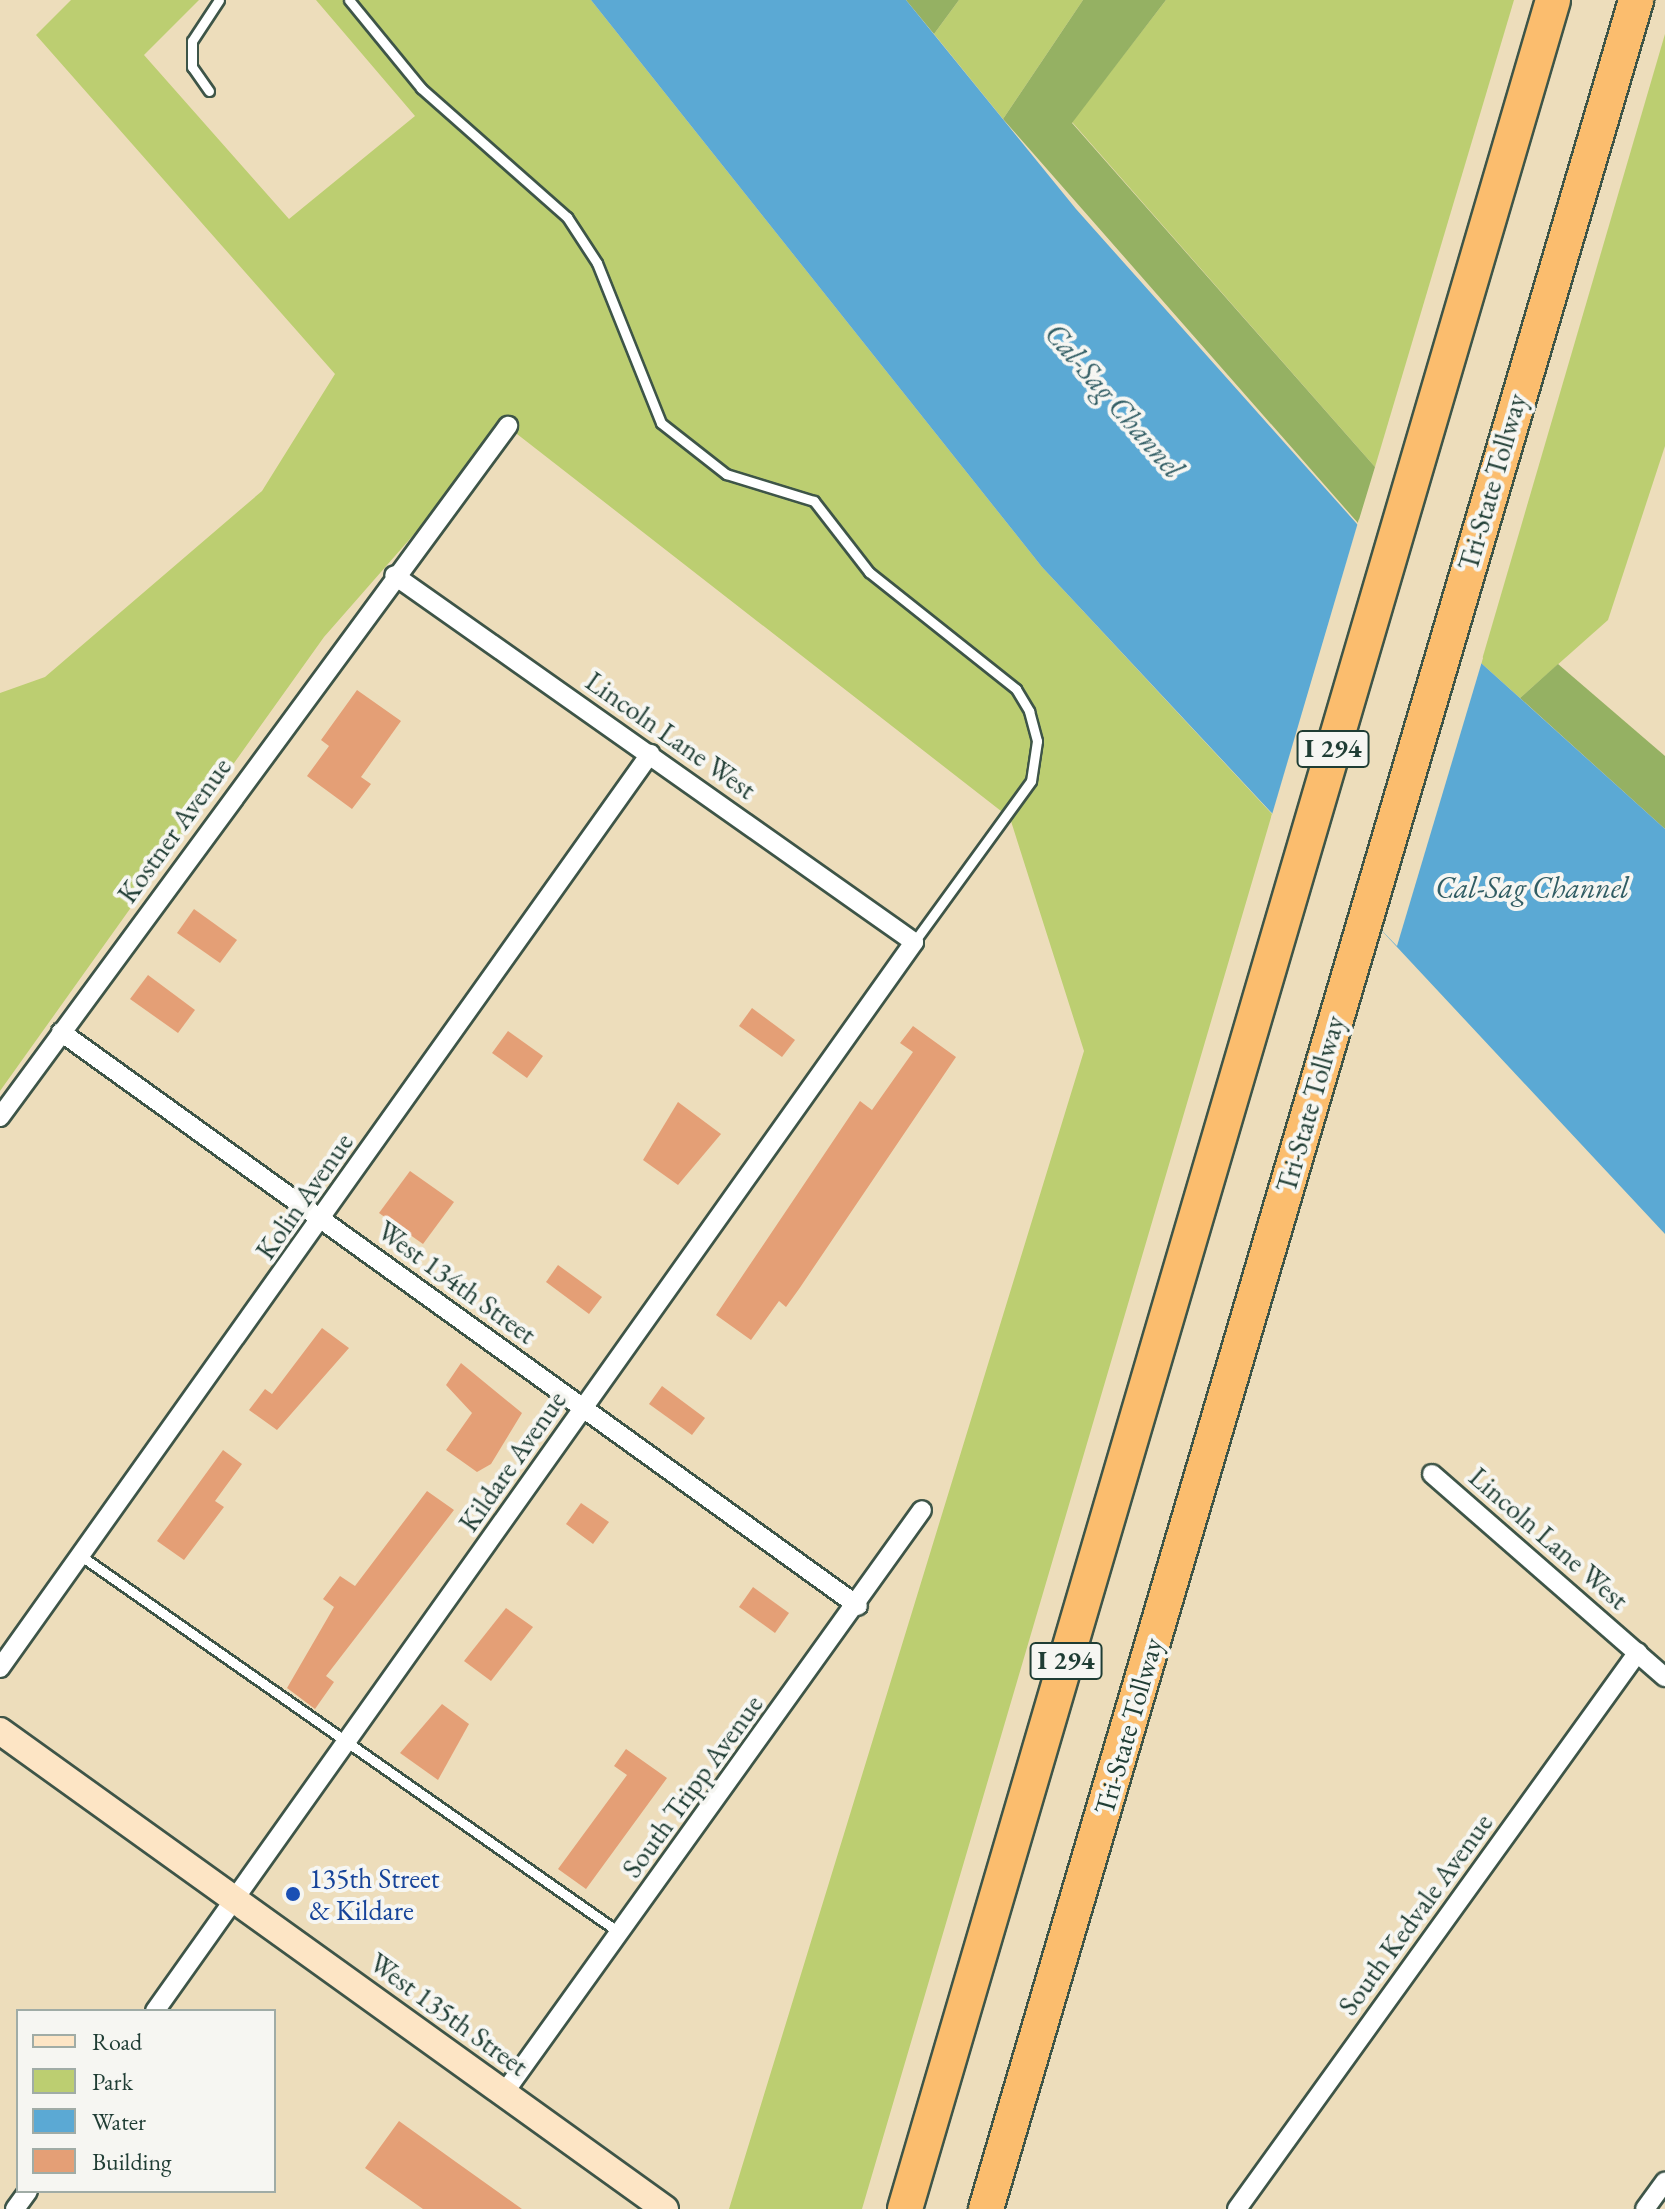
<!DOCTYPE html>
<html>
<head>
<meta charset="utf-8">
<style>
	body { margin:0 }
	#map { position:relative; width:1665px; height:2209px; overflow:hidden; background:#edddbb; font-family:"EB Garamond",serif }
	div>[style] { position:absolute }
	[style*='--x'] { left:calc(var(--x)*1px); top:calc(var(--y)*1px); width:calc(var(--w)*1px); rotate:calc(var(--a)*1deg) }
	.green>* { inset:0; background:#bcce71 }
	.forest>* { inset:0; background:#95b163 }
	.water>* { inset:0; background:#5ba9d4 }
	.pier>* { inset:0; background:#edddbb }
	.building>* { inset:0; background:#e49f76 }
	.roads { filter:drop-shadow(2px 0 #3e5548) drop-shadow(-2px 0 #3e5548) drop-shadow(0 2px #3e5548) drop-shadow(0 -2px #3e5548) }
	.lane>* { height:9px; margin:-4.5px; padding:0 4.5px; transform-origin:4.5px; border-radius:4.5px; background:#fff }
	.street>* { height:18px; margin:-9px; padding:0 9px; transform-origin:9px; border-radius:9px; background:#fff }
	.secondary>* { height:26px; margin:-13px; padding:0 13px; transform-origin:13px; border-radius:13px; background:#fde5c5 }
	.highway>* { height:34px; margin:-17px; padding:0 17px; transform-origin:17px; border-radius:17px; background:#fbbd6e }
	.dots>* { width:22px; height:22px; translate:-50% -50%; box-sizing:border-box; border:4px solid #f6f6f2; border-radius:50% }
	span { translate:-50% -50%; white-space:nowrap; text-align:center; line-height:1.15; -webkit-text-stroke:8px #f6f6f2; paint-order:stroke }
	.shield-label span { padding:2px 6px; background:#f6f6f2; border:2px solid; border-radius:6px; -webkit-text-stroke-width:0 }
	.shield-label { font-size:26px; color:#1f3d34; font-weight:700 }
	.street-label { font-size:28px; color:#1f3d34 }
	.transit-label { font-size:28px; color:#164399 }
	.left { translate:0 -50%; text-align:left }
	.water-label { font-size:30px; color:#315d64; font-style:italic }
	.legend { position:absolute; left:16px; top:2009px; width:260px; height:184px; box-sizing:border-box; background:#f6f6f2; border:2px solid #a0aca6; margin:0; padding:10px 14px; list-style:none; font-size:24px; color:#1f3d34 }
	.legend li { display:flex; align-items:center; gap:16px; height:40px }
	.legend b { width:40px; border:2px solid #a0aca6 }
</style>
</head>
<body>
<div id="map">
	<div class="green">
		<i style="clip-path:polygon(71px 0,199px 0,144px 55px,289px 219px,415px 116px,316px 0,591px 0,1042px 567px,1272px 814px,862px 2209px,729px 2209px,1084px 1051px,1010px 818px,508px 427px,324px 637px,0 1091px,0 693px,45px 677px,262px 491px,335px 374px,36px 35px)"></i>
		<i style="clip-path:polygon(959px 0,1083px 0,1003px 119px,934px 34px)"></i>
		<i style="clip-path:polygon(1166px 0,1514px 0,1375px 467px,1072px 122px)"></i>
		<i style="clip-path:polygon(1665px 34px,1665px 446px,1608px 620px,1520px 698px,1481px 663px)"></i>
	</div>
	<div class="forest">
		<i style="clip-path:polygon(906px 0,959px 0,934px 34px)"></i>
		<i style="clip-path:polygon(1083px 0,1166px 0,1072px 123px,1375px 467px,1358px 523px,1003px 119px)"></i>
		<i style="clip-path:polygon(1558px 664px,1665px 756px,1665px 829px,1520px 698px)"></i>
	</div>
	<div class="water">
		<i style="clip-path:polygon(591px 0,906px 0,1076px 209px,1481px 663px,1665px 829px,1665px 1234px,1042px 567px)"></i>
	</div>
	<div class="pier">
		<i style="clip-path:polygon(1359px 519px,1483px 658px,1397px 946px,1271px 818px)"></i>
	</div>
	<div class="building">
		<i style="clip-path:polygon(357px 690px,401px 721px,361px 777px,371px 784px,352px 809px,307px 776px,329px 746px,321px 740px)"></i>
		<i style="clip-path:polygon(194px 909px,237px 940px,220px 963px,177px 933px)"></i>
		<i style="clip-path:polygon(148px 975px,195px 1010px,178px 1033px,130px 999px)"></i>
		<i style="clip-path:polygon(752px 1008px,795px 1040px,782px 1057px,739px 1026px)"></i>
		<i style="clip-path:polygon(913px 1026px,956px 1057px,799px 1289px,786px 1307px,779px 1301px,751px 1340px,716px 1315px,860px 1101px,872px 1110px,913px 1052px,900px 1043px)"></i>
		<i style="clip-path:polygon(508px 1031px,543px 1056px,527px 1078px,492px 1053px)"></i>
		<i style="clip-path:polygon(678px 1102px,721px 1134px,678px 1185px,643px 1160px)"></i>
		<i style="clip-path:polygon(410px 1171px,454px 1202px,423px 1244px,379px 1213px)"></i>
		<i style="clip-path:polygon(558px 1265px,602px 1297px,589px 1314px,546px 1282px)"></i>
		<i style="clip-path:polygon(322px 1328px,349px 1348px,277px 1430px,249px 1410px,265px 1389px,272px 1394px)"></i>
		<i style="clip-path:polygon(461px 1363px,522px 1413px,491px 1464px,477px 1472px,446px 1450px,472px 1413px,446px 1385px)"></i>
		<i style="clip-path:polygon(662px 1386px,705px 1418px,692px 1435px,649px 1404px)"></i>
		<i style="clip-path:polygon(223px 1450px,242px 1464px,215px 1501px,224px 1507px,184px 1560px,157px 1541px)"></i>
		<i style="clip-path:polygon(427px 1491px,454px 1510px,326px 1676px,334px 1682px,315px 1709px,287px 1688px,334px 1607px,323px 1599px,340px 1576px,355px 1586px)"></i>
		<i style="clip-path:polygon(581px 1503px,609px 1522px,593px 1544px,566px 1524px)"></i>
		<i style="clip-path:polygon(753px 1587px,789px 1613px,775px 1633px,739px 1607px)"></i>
		<i style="clip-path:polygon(506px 1608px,533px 1627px,491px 1681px,464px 1661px)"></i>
		<i style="clip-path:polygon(442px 1704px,469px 1724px,438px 1780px,400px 1753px)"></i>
		<i style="clip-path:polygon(626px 1749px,667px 1778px,586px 1889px,558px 1869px,627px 1775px,614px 1766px)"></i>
		<i style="clip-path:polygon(399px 2121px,456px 2162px,522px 2209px,423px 2209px,365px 2168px)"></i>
	</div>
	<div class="roads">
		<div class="lane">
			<i style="--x:349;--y:0;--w:114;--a:50.7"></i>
			<i style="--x:421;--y:88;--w:195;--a:41.5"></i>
			<i style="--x:567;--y:217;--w:55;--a:56.9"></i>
			<i style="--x:597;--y:263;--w:172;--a:68.2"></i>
			<i style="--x:661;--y:423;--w:83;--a:38.1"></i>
			<i style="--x:726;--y:474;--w:92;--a:17.1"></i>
			<i style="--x:814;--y:501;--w:90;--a:52.2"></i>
			<i style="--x:869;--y:572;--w:188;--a:38.5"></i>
			<i style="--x:1016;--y:689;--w:26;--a:59"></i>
			<i style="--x:1029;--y:711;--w:31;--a:75"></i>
			<i style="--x:1037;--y:741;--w:40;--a:98.5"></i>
			<i style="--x:1031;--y:781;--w:199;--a:126"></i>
			<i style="--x:209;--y:91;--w:29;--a:-125"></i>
			<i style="--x:192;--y:67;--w:26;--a:-90"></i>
			<i style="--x:192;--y:41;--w:49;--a:-56.6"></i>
			<i style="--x:81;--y:1556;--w:658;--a:34.97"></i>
		</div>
		<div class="street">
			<i style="--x:61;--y:1032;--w:982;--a:35.76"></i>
			<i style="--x:0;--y:1117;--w:858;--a:-53.68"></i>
			<i style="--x:1432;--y:1474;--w:309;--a:41.1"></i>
			<i style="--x:0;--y:1668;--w:1122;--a:-54.58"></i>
			<i style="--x:155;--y:2011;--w:1311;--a:-54.62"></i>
			<i style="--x:914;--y:942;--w:636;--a:-144.79"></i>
			<i style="--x:504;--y:2093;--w:717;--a:-54.36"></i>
			<i style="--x:15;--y:2209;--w:22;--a:-54"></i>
			<i style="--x:1237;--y:2209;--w:686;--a:-54.25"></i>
			<i style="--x:1645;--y:2209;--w:34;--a:-54"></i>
		</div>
		<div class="secondary">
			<i style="--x:0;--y:1731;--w:819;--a:35.71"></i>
		</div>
		<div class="highway">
			<i style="--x:905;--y:2209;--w:2302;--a:-73.65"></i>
			<i style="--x:986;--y:2209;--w:2303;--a:-73.6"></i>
		</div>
	</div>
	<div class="dots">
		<i style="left:293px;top:1894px;background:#1a4fb4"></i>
	</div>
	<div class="shield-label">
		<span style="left:1333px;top:749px">I 294</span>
		<span style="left:1066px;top:1661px">I 294</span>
	</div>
	<div class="street-label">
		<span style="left:1492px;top:482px;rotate:-74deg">Tri-State Tollway</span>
		<span style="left:671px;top:735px;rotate:35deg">Lincoln Lane West</span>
		<span style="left:174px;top:830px;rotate:-54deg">Kostner Avenue</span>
		<span style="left:1310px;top:1104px;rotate:-74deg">Tri-State Tollway</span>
		<span style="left:304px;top:1196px;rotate:-55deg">Kolin Avenue</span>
		<span style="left:457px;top:1282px;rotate:36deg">West 134th Street</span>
		<span style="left:512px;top:1461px;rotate:-55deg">Kildare Avenue</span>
		<span style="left:1549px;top:1538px;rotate:41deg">Lincoln Lane West</span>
		<span style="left:1128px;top:1726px;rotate:-74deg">Tri-State Tollway</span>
		<span style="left:692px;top:1786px;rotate:-54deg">South Tripp Avenue</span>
		<span style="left:1415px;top:1914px;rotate:-54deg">South Kedvale Avenue</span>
		<span style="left:449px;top:2014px;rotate:36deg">West 135th Street</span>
	</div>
	<div class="transit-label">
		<span class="left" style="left:309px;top:1894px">135th Street<br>&amp; Kildare</span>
	</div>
	<div class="water-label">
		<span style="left:1114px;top:401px;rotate:49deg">Cal-Sag Channel</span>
		<span style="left:1532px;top:888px">Cal-Sag Channel</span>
	</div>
	<ul class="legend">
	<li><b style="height:10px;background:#fde5c5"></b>Road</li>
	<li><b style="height:22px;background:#bcce71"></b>Park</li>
	<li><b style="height:22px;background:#5ba9d4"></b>Water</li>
	<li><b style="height:22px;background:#e49f76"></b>Building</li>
	</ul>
</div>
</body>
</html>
